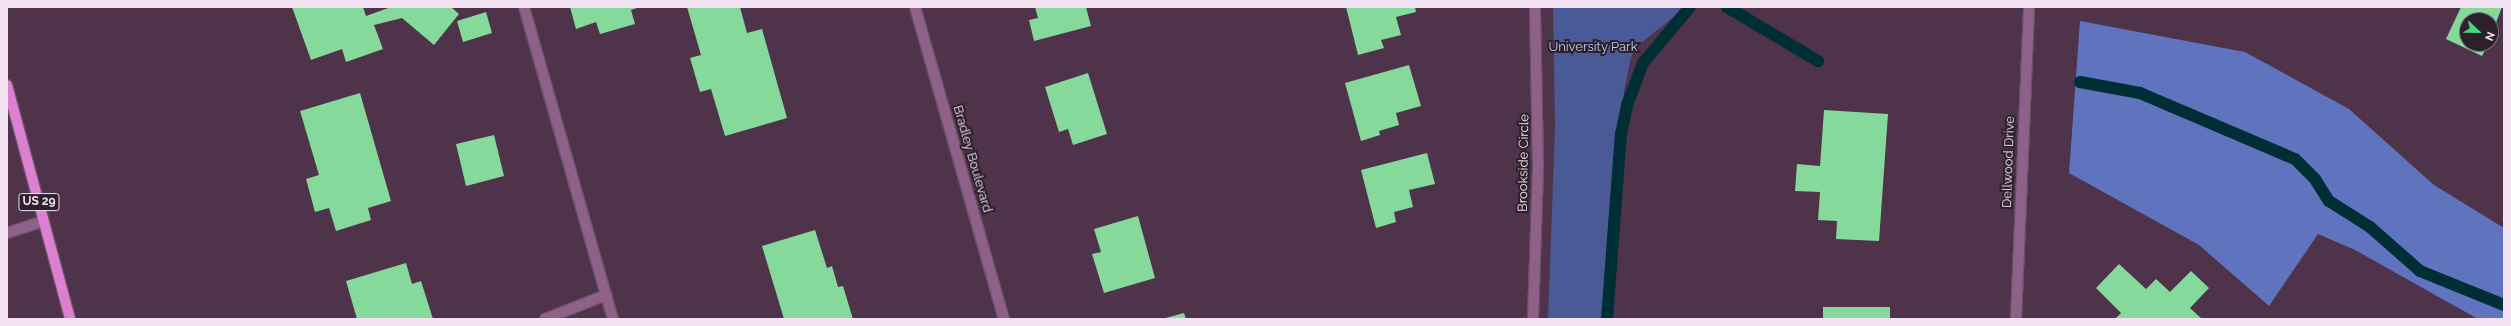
<!DOCTYPE html>
<html>
<head>
<meta charset="utf-8">
<style>
	body { margin:0 }
	#map { position:relative; width:2511px; height:326px; overflow:hidden; background:#4e334a; font-family:Raleway,sans-serif }
	div>[style] { position:absolute }
	[style*='--x'] { left:calc(var(--x)*1px); top:calc(var(--y)*1px); width:calc(var(--w)*1px); rotate:calc(var(--a)*1deg) }
	.green>* { inset:0; background:#4a5a97 }
	.forest>* { inset:0; background:#5f73bf }
	.stream>* { height:12px; margin:-6px; padding:0 6px; transform-origin:6px; border-radius:6px; background:#002e35 }
	.building>* { inset:0; background:#85d99b }
	.roads { filter:drop-shadow(1px 0 #6c5268) drop-shadow(-1px 0 #6c5268) drop-shadow(0 1px #6c5268) drop-shadow(0 -1px #6c5268) }
	.lane>* { height:10px; margin:-5px; padding:0 5px; transform-origin:5px; border-radius:5px; background:#8f6189 }
	.street>* { height:10px; margin:-5px; padding:0 5px; transform-origin:5px; border-radius:5px; background:#8f6189 }
	.primary>* { height:10px; margin:-5px; padding:0 5px; transform-origin:5px; border-radius:5px; background:#dd80d2 }
	span { translate:-50% -50%; white-space:nowrap; text-align:center; line-height:1.15; -webkit-text-stroke:4px #2c202b; paint-order:stroke }
	.shield-label span { padding:1px 3px; background:#2c202b; border:1px solid; border-radius:3px; -webkit-text-stroke-width:0 }
	.shield-label { font-size:12px; color:#f3e2f1; font-weight:700 }
	.park-label { font-size:13px; color:#bcc9f3 }
	.street-label { font-size:13px; color:#f3e2f1 }
	.frame { position:absolute; inset:0; border:8px solid #f3e2f1; pointer-events:none }
	.north { position:absolute; left:2459px; top:12px; width:40px; height:40px; box-sizing:border-box; background:#2c202b; border:1px solid #7c6e7a; border-radius:50%; rotate:112deg; font-size:11px; font-weight:700; line-height:16px; text-align:center; color:#f3e2f1 }
	.north::after { content:''; display:block; margin:auto; width:14px; height:18px; background:#46d77a; clip-path:polygon(50% 0,100% 100%,50% 72%,0 100%) }
</style>
</head>
<body>
<div id="map">
	<div class="green">
		<i style="clip-path:polygon(1553px 7px,1686px 7px,1635px 48px,1631px 58px,1624px 92px,1603px 319px,1548px 319px,1555px 127px)"></i>
	</div>
	<div class="forest">
		<i style="clip-path:polygon(2080px 21px,2245px 52px,2349px 109px,2434px 185px,2504px 228px,2504px 319px,2478px 319px,2355px 250px,2318px 234px,2269px 306px,2199px 245px,2069px 173px)"></i>
	</div>
	<div class="stream">
		<i style="--x:1727;--y:7;--w:106;--a:30.7"></i>
		<i style="--x:2080;--y:82;--w:61;--a:10.4"></i>
		<i style="--x:2140;--y:93;--w:168;--a:23.1"></i>
		<i style="--x:2295;--y:159;--w:28;--a:45"></i>
		<i style="--x:2315;--y:179;--w:26;--a:58"></i>
		<i style="--x:2329;--y:201;--w:49;--a:32.4"></i>
		<i style="--x:2370;--y:227;--w:67;--a:41.3"></i>
		<i style="--x:2420;--y:271;--w:91;--a:22"></i>
		<i style="--x:1607;--y:319;--w:186;--a:-85.7"></i>
		<i style="--x:1621;--y:134;--w:30;--a:-78"></i>
		<i style="--x:1627;--y:105;--w:45;--a:-69.1"></i>
		<i style="--x:1643;--y:63;--w:73;--a:-50"></i>
	</div>
	<div class="building">
		<i style="clip-path:polygon(292px 7px,363px 7px,366px 16px,391px 7px,451px 7px,459px 14px,434px 45px,402px 18px,374px 25px,383px 49px,346px 62px,342px 49px,311px 60px)"></i>
		<i style="clip-path:polygon(570px 7px,640px 7px,631px 10px,635px 24px,600px 34px,596px 22px,576px 29px)"></i>
		<i style="clip-path:polygon(687px 7px,740px 7px,747px 33px,762px 29px,787px 118px,725px 136px,711px 89px,700px 92px,690px 58px,701px 55px)"></i>
		<i style="clip-path:polygon(1035px 7px,1086px 7px,1091px 26px,1034px 41px,1029px 20px,1038px 18px)"></i>
		<i style="clip-path:polygon(1346px 7px,1415px 7px,1416px 12px,1396px 17px,1401px 35px,1381px 40px,1384px 48px,1358px 55px)"></i>
		<i style="clip-path:polygon(2461px 7px,2502px 7px,2491px 36px,2491px 20px,2467px 20px,2467px 44px,2488px 44px,2482px 56px,2446px 39px)"></i>
		<i style="clip-path:polygon(486px 12px,492px 33px,463px 42px,457px 21px)"></i>
		<i style="clip-path:polygon(1409px 65px,1421px 106px,1396px 113px,1399px 125px,1379px 131px,1380px 135px,1361px 141px,1345px 83px)"></i>
		<i style="clip-path:polygon(1088px 73px,1107px 134px,1073px 145px,1068px 129px,1059px 132px,1045px 87px)"></i>
		<i style="clip-path:polygon(360px 93px,391px 201px,368px 208px,371px 220px,336px 231px,329px 208px,315px 212px,306px 179px,319px 175px,300px 111px)"></i>
		<i style="clip-path:polygon(1824px 110px,1888px 114px,1879px 241px,1836px 239px,1837px 221px,1818px 220px,1820px 192px,1795px 191px,1797px 164px,1820px 166px)"></i>
		<i style="clip-path:polygon(494px 135px,504px 176px,466px 186px,456px 144px)"></i>
		<i style="clip-path:polygon(1427px 153px,1435px 184px,1409px 190px,1413px 207px,1394px 212px,1396px 222px,1376px 228px,1361px 170px)"></i>
		<i style="clip-path:polygon(1138px 216px,1155px 278px,1104px 293px,1092px 254px,1101px 252px,1094px 229px)"></i>
		<i style="clip-path:polygon(815px 230px,827px 268px,832px 266px,838px 287px,843px 286px,853px 319px,784px 319px,762px 246px)"></i>
		<i style="clip-path:polygon(406px 263px,412px 284px,421px 281px,433px 319px,357px 319px,346px 281px)"></i>
		<i style="clip-path:polygon(2119px 264px,2146px 289px,2156px 279px,2170px 292px,2191px 271px,2209px 288px,2190px 308px,2202px 319px,2115px 319px,2121px 313px,2096px 288px)"></i>
		<i style="clip-path:polygon(1823px 307px,1890px 307px,1890px 319px,1823px 319px)"></i>
		<i style="clip-path:polygon(1184px 313px,1186px 319px,1162px 319px)"></i>
	</div>
	<div class="roads">
		<div class="lane">
			<i style="--x:524;--y:7;--w:324;--a:74.1"></i>
			<i style="--x:7;--y:233;--w:39;--a:-18"></i>
			<i style="--x:545;--y:319;--w:66;--a:-21.5"></i>
		</div>
		<div class="street">
			<i style="--x:915;--y:7;--w:324;--a:74.1"></i>
			<i style="--x:1533;--y:319;--w:154;--a:-88.1"></i>
			<i style="--x:1538;--y:165;--w:158;--a:-91.1"></i>
			<i style="--x:2016;--y:319;--w:312;--a:-87.6"></i>
		</div>
		<div class="primary">
			<i style="--x:7;--y:85;--w:242;--a:74.9"></i>
		</div>
	</div>
	<div class="shield-label">
		<span style="left:39px;top:202px">US 29</span>
	</div>
	<div class="park-label">
		<span style="left:1593px;top:47px">University Park</span>
	</div>
	<div class="street-label">
		<span style="left:972px;top:159px;rotate:74deg">Bradley Boulevard</span>
		<span style="left:2009px;top:162px;rotate:-88deg">Dellwood Drive</span>
		<span style="left:1524px;top:163px;rotate:-89deg">Brookside Circle</span>
	</div>
	<div class="frame"></div>
	<div class="north">N</div>
</div>
</body>
</html>
